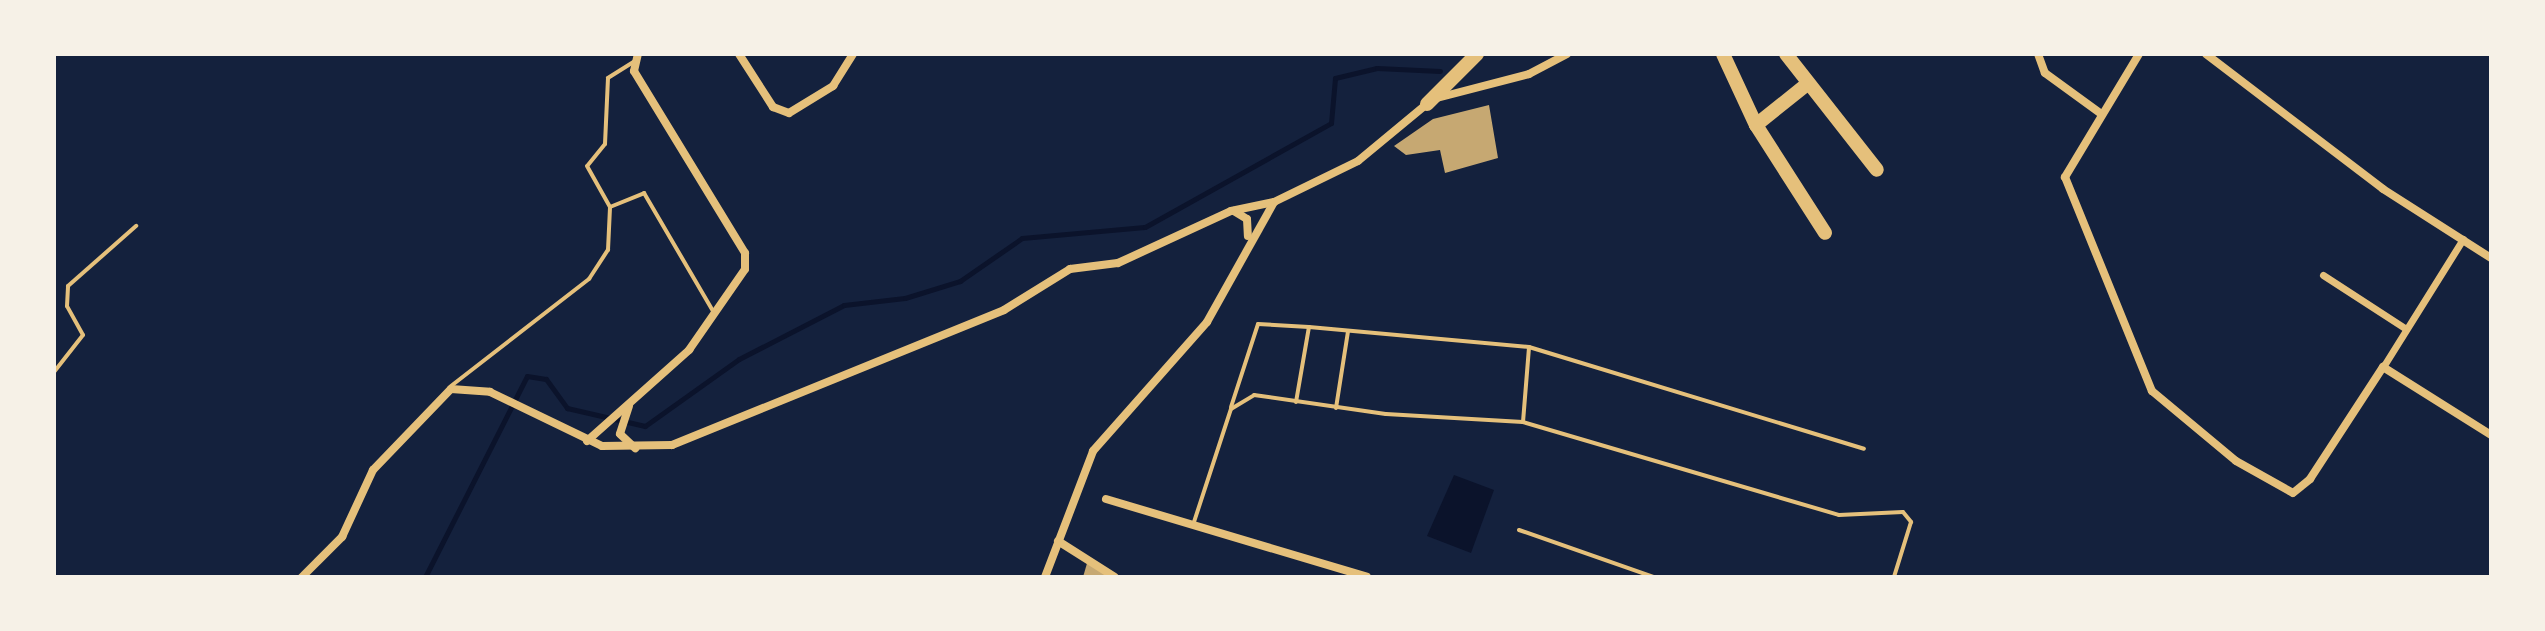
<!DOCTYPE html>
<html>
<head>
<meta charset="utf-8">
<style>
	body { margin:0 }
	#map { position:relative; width:2545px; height:631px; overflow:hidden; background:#14213d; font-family:Merriweather,serif }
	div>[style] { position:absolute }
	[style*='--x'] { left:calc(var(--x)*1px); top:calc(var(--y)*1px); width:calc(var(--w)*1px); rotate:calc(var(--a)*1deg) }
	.water>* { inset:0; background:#0b132b }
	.stream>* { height:5px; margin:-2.5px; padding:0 2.5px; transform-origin:2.5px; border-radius:2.5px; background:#0b132b }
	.building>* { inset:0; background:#c6a872 }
	.service>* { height:4px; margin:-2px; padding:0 2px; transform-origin:2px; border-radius:2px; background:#e5c07b }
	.pedestrian>* { height:7px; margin:-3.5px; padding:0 3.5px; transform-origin:3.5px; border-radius:3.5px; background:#e5c07b }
	.minor>* { height:8px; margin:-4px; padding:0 4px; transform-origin:4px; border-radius:4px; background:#e5c07b }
	.primary>* { height:14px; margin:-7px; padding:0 7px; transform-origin:7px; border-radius:7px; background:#e5c07b }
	span { translate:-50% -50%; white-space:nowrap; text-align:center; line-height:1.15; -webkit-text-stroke:8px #f6f1e7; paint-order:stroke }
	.frame { position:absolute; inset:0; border:56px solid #f6f1e7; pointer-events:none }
</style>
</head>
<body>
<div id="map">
	<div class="water">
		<i style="clip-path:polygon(1454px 475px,1494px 490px,1471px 553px,1427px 536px)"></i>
	</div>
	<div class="stream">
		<i style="--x:425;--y:577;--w:225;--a:-63.1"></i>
		<i style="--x:527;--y:376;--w:19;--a:9"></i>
		<i style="--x:546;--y:379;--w:36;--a:54"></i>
		<i style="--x:567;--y:408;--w:80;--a:13"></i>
		<i style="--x:645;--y:426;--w:115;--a:-35.5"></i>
		<i style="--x:739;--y:359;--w:118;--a:-27.2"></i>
		<i style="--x:844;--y:305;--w:61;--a:-6.5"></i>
		<i style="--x:905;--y:298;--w:58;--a:-17.2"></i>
		<i style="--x:960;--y:281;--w:75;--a:-34.7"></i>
		<i style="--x:1022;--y:238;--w:123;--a:-5.1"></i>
		<i style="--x:1145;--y:227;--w:213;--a:-29.2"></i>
		<i style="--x:1331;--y:123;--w:45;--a:-84.9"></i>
		<i style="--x:1335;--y:78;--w:43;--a:-13.4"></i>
		<i style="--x:1377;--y:68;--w:63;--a:2.7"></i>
	</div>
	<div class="building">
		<i style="clip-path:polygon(1489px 105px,1498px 158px,1445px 173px,1440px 150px,1406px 155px,1394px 146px,1433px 119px)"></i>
		<i style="clip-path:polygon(1088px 560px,1106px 571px,1104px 577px,1083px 577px)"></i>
	</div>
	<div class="service">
		<i style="--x:635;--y:61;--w:32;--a:148"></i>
		<i style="--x:608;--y:78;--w:66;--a:92.6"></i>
		<i style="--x:605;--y:144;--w:28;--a:129"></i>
		<i style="--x:587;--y:166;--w:47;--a:60.7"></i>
		<i style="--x:610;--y:207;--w:37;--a:-22"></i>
		<i style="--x:644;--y:193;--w:139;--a:59.7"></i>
		<i style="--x:54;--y:372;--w:47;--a:-51.9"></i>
		<i style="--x:83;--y:335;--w:33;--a:-119"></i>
		<i style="--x:67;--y:306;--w:20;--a:-87"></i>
		<i style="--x:68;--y:286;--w:91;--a:-41.4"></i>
		<i style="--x:451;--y:386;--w:175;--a:-37.8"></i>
		<i style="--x:589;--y:279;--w:35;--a:-57"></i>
		<i style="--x:608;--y:250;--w:43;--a:-87.3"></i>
		<i style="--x:1296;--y:402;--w:76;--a:-80.2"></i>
		<i style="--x:1231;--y:407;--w:87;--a:-72"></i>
		<i style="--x:1258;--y:324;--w:51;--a:3.4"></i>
		<i style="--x:1309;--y:327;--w:221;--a:5.2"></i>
		<i style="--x:1529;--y:347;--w:350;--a:16.9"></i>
		<i style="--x:1336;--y:408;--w:78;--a:-81.1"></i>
		<i style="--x:1523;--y:422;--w:75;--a:-85.4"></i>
		<i style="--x:1193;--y:525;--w:122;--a:-71.9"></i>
		<i style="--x:1231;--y:409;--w:27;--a:-31"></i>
		<i style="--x:1254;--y:395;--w:133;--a:8.2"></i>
		<i style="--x:1386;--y:414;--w:137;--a:3.3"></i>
		<i style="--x:1523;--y:422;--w:329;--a:16.4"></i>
		<i style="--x:1839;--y:515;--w:64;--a:-2.7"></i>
		<i style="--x:1903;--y:512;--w:13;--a:51"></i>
		<i style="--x:1911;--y:522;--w:58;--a:107.2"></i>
		<i style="--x:1519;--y:530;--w:143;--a:19.2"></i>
	</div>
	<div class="pedestrian">
		<i style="--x:2323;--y:275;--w:99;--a:33"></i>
		<i style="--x:2383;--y:367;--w:151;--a:-58"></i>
	</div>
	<div class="minor">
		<i style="--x:739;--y:54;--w:63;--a:57.3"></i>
		<i style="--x:773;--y:107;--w:17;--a:21"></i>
		<i style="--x:789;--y:113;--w:52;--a:-31.5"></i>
		<i style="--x:833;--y:86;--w:38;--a:-58"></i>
		<i style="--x:2038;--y:54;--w:20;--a:70"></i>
		<i style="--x:2045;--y:73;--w:68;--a:36"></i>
		<i style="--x:2139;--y:54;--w:144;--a:121"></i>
		<i style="--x:2065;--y:177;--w:231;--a:67.9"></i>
		<i style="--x:2152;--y:391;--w:109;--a:39.8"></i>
		<i style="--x:2236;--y:461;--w:65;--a:29.3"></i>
		<i style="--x:2293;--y:493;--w:22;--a:-39"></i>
		<i style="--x:2310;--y:479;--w:134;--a:-56.9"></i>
		<i style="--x:2383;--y:367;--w:128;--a:32.2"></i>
		<i style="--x:2206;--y:54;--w:223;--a:37.3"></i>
		<i style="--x:2383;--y:189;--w:128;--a:32.6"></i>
		<i style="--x:1234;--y:211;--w:15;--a:32"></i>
		<i style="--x:1247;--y:219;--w:17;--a:87"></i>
		<i style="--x:629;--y:406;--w:29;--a:108"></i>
		<i style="--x:620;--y:434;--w:21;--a:43"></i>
		<i style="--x:587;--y:441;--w:137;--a:-41.7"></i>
		<i style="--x:689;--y:350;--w:98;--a:-55.3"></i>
		<i style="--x:745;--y:269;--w:16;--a:-90"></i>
		<i style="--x:745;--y:253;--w:213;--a:-121.4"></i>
		<i style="--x:634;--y:71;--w:17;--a:-77"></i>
		<i style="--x:1106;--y:499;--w:272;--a:16.6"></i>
		<i style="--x:1058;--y:541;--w:67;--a:32.3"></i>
		<i style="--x:302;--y:577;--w:57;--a:-45"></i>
		<i style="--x:342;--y:537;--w:74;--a:-65.2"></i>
		<i style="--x:373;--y:470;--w:112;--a:-46.1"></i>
		<i style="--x:451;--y:389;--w:39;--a:4"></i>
		<i style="--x:490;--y:392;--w:124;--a:25.7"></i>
		<i style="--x:602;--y:446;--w:70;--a:-0.8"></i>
		<i style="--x:672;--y:445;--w:358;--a:-22.1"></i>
		<i style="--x:1004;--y:310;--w:78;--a:-31.8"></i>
		<i style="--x:1070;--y:269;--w:48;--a:-7.1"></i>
		<i style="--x:1118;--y:263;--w:124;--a:-24.7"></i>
		<i style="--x:1231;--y:211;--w:44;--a:-11.8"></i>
		<i style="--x:1045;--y:577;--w:135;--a:-69.1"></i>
		<i style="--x:1093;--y:451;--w:172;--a:-48.5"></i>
		<i style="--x:1207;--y:322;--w:137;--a:-60.8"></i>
		<i style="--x:1274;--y:202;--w:93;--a:-26"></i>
		<i style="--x:1358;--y:161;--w:97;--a:-39.6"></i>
		<i style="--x:1433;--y:99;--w:99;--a:-14.6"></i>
		<i style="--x:1529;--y:74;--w:43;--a:-27.8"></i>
	</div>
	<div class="primary">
		<i style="--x:1723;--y:54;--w:78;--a:65.1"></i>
		<i style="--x:1756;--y:125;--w:128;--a:57.4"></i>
		<i style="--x:1786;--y:54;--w:147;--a:51.9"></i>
		<i style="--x:1427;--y:104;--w:71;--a:-45"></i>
		<i style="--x:1756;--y:125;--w:64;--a:-38.7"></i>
	</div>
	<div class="frame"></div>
</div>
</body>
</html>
